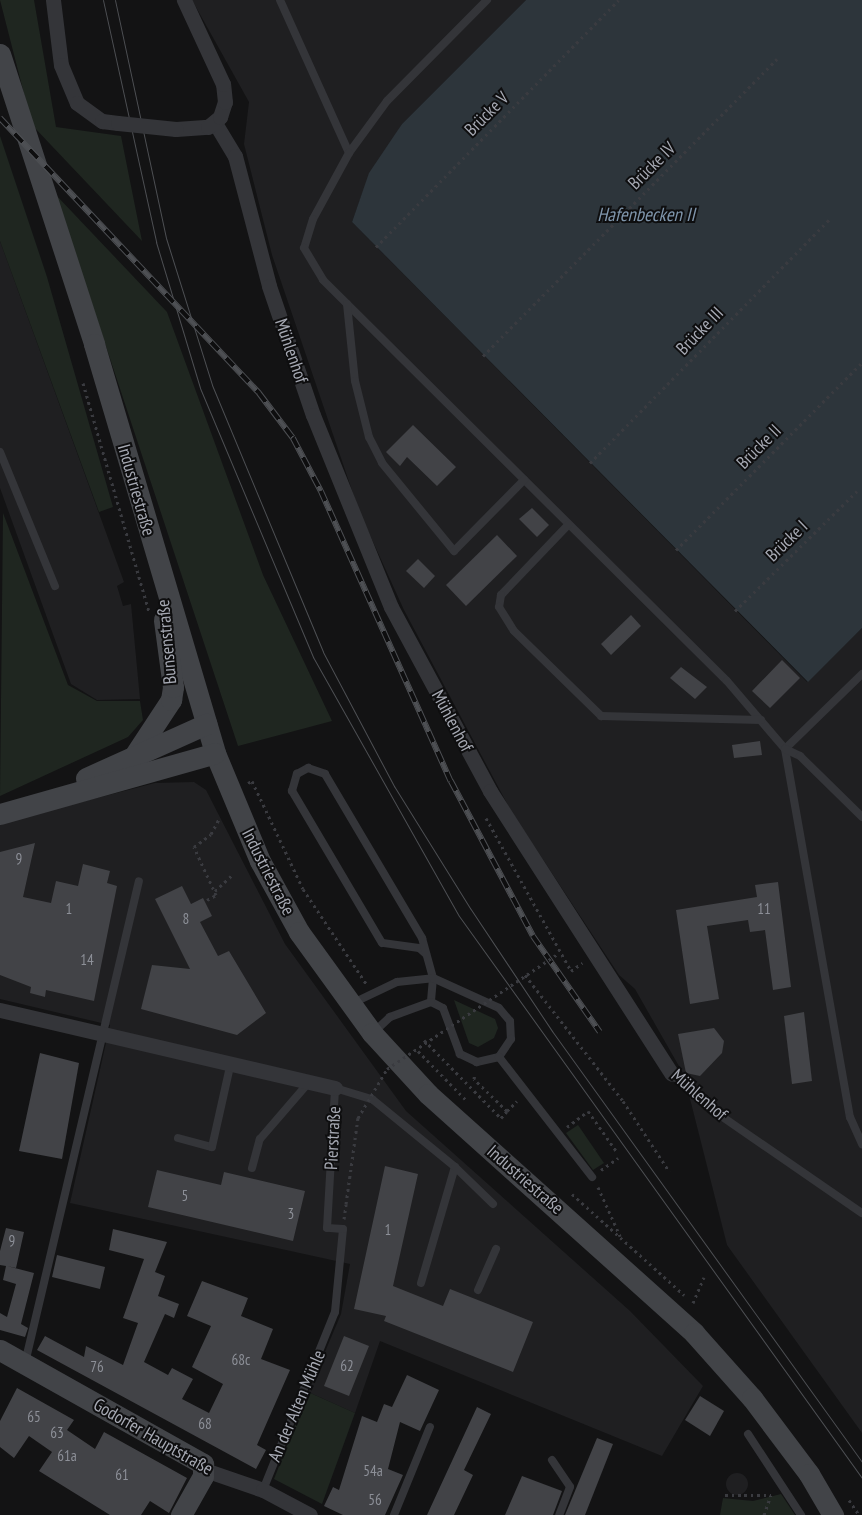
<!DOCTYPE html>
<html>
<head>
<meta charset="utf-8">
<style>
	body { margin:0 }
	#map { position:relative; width:862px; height:1515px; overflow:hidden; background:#131314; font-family:"PT Sans Narrow",sans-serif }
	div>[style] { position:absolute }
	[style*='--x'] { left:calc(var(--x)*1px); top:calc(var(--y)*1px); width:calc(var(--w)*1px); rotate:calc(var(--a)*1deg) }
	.built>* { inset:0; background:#1f1f21 }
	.round { border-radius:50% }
	.green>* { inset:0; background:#1f2620 }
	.water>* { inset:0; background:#2d353b }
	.building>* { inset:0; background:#424347 }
	.path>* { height:3px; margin-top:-1.5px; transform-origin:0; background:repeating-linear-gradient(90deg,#3a3b40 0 2.5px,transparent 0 6.5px) }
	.lane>* { height:8px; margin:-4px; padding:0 4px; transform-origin:4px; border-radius:4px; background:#343539 }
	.street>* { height:15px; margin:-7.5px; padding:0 7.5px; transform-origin:7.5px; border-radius:7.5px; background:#343539 }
	.secondary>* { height:21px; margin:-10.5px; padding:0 10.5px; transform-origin:10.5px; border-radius:10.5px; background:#424448 }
	.tram>* { height:1px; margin:-0.5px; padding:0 0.5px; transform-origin:0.5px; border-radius:0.5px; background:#4d4f53 }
	.rail>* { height:5.5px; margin-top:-2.75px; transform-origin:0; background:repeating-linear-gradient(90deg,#0e0e0f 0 11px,#4d4f53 0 22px); box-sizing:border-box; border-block:1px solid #4d4f53 }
	.path-bridge>* { height:3px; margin-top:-1.5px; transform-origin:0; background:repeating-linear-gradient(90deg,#3a3b40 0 2.5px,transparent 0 6.5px) }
	.street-bridge>* { height:15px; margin:-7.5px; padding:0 7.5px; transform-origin:7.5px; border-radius:7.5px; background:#343539 }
	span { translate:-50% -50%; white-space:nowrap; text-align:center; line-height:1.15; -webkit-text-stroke:4px #0e0e0f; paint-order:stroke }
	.number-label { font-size:15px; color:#8d9098 }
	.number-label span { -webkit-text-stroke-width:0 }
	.street-label { font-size:18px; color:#a6a9b3 }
	.water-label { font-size:19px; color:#7f95ab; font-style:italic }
</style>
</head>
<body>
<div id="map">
	<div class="built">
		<i style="clip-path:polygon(192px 0,526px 0,402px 124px,362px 194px,352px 222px,807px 682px,862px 628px,862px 1433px,727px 1245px,684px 1075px,635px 989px,619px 975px,511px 811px,404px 610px,359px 511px,272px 255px,244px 144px,249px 102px)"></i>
		<i style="clip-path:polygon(0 241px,124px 582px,117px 586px,123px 606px,131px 604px,140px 699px,97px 700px,71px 684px,0 488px)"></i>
		<i style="clip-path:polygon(194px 782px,206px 790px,285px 944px,406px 1111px,630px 1311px,703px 1386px,662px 1456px,380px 1341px,355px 1413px,308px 1392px,341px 1314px,350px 1264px,70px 1203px,110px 1025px,0 999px,0 823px,155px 783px)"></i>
		<i class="round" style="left:726px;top:1473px;width:22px;height:22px"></i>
	</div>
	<div class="green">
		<i style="clip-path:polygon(0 0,34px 0,56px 127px,121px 136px,142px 241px,32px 125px)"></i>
		<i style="clip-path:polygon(0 136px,47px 277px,113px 507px,99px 512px,0 241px)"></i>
		<i style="clip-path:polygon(56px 195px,167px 312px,263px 575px,332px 721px,238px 746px)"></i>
		<i style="clip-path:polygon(3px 513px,68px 685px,97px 701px,140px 701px,143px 720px,128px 737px,0 796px)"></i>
		<i style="clip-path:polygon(454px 1000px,495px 1019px,498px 1028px,494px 1038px,478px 1047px,469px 1043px)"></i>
		<i style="clip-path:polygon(578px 1125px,604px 1163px,593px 1170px,566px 1133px)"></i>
		<i style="clip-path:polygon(308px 1392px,355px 1413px,322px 1504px,274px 1479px)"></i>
		<i style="clip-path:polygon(781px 1494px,795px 1515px,720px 1515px,723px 1498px,753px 1501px)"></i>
	</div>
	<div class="water">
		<i style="clip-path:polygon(526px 0,862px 0,862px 628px,808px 682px,352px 222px,369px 173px,402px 124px)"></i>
	</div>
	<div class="building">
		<i style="clip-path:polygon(413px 425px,456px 467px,437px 486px,407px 457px,400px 466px,386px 452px)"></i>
		<i style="clip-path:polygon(532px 508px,549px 525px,537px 537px,519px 519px)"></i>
		<i style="clip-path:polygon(497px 535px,517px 556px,466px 606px,446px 585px)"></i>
		<i style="clip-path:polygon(418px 559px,435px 576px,424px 588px,406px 571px)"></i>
		<i style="clip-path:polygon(631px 615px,641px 626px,611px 655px,601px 644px)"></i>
		<i style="clip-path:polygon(782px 660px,800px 678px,770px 708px,752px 691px)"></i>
		<i style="clip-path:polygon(681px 667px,707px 687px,695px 699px,670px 678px)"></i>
		<i style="clip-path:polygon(760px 741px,762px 755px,734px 758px,732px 745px)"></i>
		<i style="clip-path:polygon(35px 843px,23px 897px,51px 903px,56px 881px,78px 886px,83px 864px,110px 871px,107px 883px,117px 886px,94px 1001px,46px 990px,45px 997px,30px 993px,31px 987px,0 975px,0 852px)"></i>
		<i style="clip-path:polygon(778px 882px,791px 987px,773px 990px,765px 930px,750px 932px,748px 920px,707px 926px,719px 999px,690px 1004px,676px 910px,757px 897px,755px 885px)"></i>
		<i style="clip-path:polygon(182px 886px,191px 904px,203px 898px,212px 916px,200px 922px,218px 956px,229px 951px,266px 1013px,237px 1035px,141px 1009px,152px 965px,190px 969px,155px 899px)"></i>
		<i style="clip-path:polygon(804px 1012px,812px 1081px,792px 1084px,784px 1016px)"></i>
		<i style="clip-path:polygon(714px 1028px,724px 1041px,722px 1053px,700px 1076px,686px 1073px,678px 1034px)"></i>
		<i style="clip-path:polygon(40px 1053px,79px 1063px,62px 1159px,19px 1151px)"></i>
		<i style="clip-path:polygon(385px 1166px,418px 1174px,393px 1286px,443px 1306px,450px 1289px,533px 1322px,513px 1372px,384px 1321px,386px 1316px,354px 1309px)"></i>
		<i style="clip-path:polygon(157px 1170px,221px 1185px,224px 1172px,305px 1191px,293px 1241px,148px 1207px)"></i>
		<i style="clip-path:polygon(6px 1228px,24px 1232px,16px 1268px,7px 1266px,34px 1273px,21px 1324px,28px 1328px,25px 1337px,0 1330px,0 1313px,7px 1317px,16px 1284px,3px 1280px,6px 1266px,0 1265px,0 1251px)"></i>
		<i style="clip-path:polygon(113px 1229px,167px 1242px,155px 1272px,165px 1276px,158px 1296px,179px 1304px,174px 1318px,165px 1314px,144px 1362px,168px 1375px,172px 1368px,193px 1379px,182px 1399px,209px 1413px,223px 1384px,192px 1367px,211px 1326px,187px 1316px,202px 1281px,248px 1298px,241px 1316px,273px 1329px,261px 1359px,290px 1370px,257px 1445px,266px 1450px,256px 1469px,37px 1350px,45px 1336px,84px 1357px,86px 1346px,123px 1365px,138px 1323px,123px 1318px,144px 1259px,109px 1250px)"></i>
		<i style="clip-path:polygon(57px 1255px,105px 1267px,100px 1289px,52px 1277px)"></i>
		<i style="clip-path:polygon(344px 1336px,369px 1346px,349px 1396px,324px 1386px)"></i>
		<i style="clip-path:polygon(407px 1375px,439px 1390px,420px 1431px,400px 1422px,388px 1469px,403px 1475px,385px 1515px,343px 1515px,324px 1506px,333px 1487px,339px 1490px,362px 1416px,377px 1422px,384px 1404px,392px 1407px)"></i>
		<i style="clip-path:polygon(17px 1388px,74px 1420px,67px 1430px,95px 1449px,104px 1432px,187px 1478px,169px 1513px,150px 1501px,141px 1515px,110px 1515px,39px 1471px,52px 1452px,29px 1436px,14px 1458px,0 1447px,0 1421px)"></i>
		<i style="clip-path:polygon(700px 1396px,724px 1411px,710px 1436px,685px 1420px)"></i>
		<i style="clip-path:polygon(477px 1407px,491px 1414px,464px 1470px,473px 1475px,454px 1515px,427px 1515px)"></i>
		<i style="clip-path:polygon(597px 1438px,613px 1444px,585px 1515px,565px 1515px)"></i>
		<i style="clip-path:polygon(522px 1476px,562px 1491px,553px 1515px,505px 1515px)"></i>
	</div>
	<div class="path">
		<i style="--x:376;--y:247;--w:346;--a:-45.5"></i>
		<i style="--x:483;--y:356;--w:418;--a:-45.3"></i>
		<i style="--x:83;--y:383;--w:237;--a:73.9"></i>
		<i style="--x:590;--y:463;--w:342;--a:-45.5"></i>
		<i style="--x:676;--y:550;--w:264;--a:-45.2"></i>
		<i style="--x:735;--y:611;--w:171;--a:-44.5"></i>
		<i style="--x:248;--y:783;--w:4;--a:-27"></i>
		<i style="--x:252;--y:781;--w:119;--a:64.7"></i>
		<i style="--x:303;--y:889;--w:115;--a:56.3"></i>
		<i style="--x:486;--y:818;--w:175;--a:60.9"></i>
		<i style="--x:571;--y:971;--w:14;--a:-36"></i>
		<i style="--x:215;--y:891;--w:25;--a:-43"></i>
		<i style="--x:207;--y:900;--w:10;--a:-29"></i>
		<i style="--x:216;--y:895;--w:53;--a:-114.6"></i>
		<i style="--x:194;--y:847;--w:21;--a:-37"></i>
		<i style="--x:211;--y:834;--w:19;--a:-62"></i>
		<i style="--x:525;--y:975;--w:160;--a:52.1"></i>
		<i style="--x:623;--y:1101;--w:84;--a:56.7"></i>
		<i style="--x:424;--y:1040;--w:110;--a:45.4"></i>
		<i style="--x:501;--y:1118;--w:9;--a:-49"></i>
		<i style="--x:507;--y:1111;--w:46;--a:-135.9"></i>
		<i style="--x:474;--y:1079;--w:6;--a:-81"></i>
		<i style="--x:418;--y:1051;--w:69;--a:45.6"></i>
		<i style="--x:507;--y:1111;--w:14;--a:-45"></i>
		<i style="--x:567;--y:1127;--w:26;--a:-37"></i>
		<i style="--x:588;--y:1111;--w:50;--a:54.7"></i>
		<i style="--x:601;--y:1170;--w:21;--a:-35"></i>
		<i style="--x:598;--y:1187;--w:54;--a:65.8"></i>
		<i style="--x:572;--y:1194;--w:151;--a:42"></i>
		<i style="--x:344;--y:1219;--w:15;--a:-82"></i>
		<i style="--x:693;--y:1303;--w:28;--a:-67"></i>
		<i style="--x:725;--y:1495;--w:46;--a:0"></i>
		<i style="--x:849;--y:1500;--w:18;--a:56"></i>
		<i style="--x:764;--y:1515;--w:21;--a:-71"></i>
	</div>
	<div class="lane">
		<i style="--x:280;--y:0;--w:168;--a:65.7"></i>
		<i style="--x:487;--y:0;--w:142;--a:134.7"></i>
		<i style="--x:387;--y:101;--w:64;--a:126.2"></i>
		<i style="--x:349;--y:153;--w:75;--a:118.6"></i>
		<i style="--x:313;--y:219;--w:30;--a:107"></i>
		<i style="--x:304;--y:248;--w:37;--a:59"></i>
		<i style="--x:323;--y:280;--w:569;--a:44.79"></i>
		<i style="--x:727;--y:681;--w:89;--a:49.5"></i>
		<i style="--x:785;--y:749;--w:374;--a:80"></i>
		<i style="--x:850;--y:1117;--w:30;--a:66"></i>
		<i style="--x:347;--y:304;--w:77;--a:84.1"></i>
		<i style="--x:355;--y:381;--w:58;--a:76"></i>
		<i style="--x:369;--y:437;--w:29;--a:63"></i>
		<i style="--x:382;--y:463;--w:114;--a:50.7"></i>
		<i style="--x:454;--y:551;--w:100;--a:-45.4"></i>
		<i style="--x:0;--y:452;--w:145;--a:67.7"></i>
		<i style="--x:568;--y:525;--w:97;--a:133.7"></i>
		<i style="--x:501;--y:595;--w:12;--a:99"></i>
		<i style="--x:499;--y:607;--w:28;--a:58"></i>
		<i style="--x:514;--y:631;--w:122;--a:44.3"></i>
		<i style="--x:601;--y:716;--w:160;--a:1.4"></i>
		<i style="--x:862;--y:674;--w:107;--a:135.8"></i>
		<i style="--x:785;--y:749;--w:17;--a:25"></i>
		<i style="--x:800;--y:756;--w:87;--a:44.5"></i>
		<i style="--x:426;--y:954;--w:9;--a:-139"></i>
		<i style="--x:419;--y:948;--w:37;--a:-172"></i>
		<i style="--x:382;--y:943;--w:177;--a:-120.6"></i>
		<i style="--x:292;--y:791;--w:18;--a:-74"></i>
		<i style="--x:297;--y:774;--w:13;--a:-29"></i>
		<i style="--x:308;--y:768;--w:18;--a:19"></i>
		<i style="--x:325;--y:774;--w:191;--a:59.4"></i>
		<i style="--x:422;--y:938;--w:41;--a:74.6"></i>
		<i style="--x:433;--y:978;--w:24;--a:95"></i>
		<i style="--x:353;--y:1003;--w:49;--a:-25.5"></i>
		<i style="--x:397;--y:982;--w:36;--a:-6"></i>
		<i style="--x:433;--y:978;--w:72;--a:24.4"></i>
		<i style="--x:499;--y:1008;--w:17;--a:50"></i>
		<i style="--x:510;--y:1021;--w:18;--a:87"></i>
		<i style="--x:511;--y:1039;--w:22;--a:124"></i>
		<i style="--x:499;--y:1057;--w:23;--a:167"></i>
		<i style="--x:477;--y:1062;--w:19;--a:-155"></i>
		<i style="--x:460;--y:1054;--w:49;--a:-110.3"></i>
		<i style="--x:443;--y:1008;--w:13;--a:-153"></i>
		<i style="--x:431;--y:1002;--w:44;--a:159.9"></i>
		<i style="--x:390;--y:1017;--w:22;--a:137"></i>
		<i style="--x:499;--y:1057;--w:152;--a:52.2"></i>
		<i style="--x:672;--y:1074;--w:52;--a:41.9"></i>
		<i style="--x:711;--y:1109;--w:183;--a:34.6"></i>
		<i style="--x:178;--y:1138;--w:35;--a:15"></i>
		<i style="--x:212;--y:1147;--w:87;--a:-77.4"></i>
		<i style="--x:252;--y:1168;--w:30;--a:-75"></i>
		<i style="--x:260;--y:1139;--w:77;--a:-49.2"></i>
		<i style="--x:421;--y:1283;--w:121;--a:-73.7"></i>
		<i style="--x:478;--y:1290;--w:45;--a:-66.3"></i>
		<i style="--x:25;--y:1363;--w:495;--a:-76.7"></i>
		<i style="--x:748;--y:1434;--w:97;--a:56.8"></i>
		<i style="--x:552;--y:1460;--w:32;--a:56"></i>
		<i style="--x:570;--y:1487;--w:30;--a:111"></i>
		<i style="--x:263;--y:1490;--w:192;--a:-68"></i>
		<i style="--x:335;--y:1312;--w:83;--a:-84.5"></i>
		<i style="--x:343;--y:1229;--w:16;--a:-176"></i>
		<i style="--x:327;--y:1228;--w:140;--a:-86.7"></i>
		<i style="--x:335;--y:1088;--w:39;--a:17"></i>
		<i style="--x:372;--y:1099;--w:107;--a:39.3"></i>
		<i style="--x:455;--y:1167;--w:53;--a:44.2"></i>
		<i style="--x:394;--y:1515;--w:95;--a:-67.8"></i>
	</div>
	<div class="street">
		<i style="--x:53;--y:0;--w:65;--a:83"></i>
		<i style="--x:61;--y:65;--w:41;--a:67.2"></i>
		<i style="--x:77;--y:103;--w:31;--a:36"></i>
		<i style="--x:102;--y:121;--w:16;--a:7"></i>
		<i style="--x:215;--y:123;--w:39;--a:59"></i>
		<i style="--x:235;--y:156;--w:134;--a:75.3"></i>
		<i style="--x:269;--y:286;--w:136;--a:71.2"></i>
		<i style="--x:313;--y:415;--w:207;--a:67.9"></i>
		<i style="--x:391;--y:607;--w:209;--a:61.7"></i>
		<i style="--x:490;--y:791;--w:336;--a:57.3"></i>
		<i style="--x:176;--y:129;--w:32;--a:-4"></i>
		<i style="--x:208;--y:127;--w:16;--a:-40"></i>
		<i style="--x:220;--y:117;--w:16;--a:-72"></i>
		<i style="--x:225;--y:102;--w:18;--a:-96"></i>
		<i style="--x:223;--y:84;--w:93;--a:-114.9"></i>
		<i style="--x:0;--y:1010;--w:344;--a:13.1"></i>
		<i style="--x:205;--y:1470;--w:61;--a:19"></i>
		<i style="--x:263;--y:1490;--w:53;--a:28"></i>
	</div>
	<div class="secondary">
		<i style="--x:0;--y:54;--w:305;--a:72"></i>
		<i style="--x:94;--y:344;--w:427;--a:73.5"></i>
		<i style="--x:215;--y:753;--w:117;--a:67.4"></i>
		<i style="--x:260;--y:861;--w:81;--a:61.2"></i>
		<i style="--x:299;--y:932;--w:125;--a:54.1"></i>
		<i style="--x:372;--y:1033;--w:83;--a:47.4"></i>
		<i style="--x:428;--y:1094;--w:358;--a:41.9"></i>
		<i style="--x:694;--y:1333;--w:87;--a:48.3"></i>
		<i style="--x:752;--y:1398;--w:95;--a:53.1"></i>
		<i style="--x:809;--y:1474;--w:48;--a:59.7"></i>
		<i style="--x:136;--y:753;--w:64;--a:-56.6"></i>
		<i style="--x:171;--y:700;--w:13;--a:-81"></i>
		<i style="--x:173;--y:687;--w:68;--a:-97.7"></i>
		<i style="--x:86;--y:778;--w:132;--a:-24.2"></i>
		<i style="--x:0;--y:814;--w:223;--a:-15.8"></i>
		<i style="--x:0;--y:1350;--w:233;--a:29.3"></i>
		<i style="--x:203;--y:1464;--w:12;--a:90"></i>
		<i style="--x:203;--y:1476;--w:45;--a:119.4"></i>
	</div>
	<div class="tram">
		<i style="--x:103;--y:0;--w:248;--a:77.6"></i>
		<i style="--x:156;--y:242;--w:152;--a:73.2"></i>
		<i style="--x:200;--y:388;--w:292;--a:67.2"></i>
		<i style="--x:313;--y:657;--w:297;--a:60.6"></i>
		<i style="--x:459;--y:916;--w:692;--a:54.36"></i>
		<i style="--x:115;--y:0;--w:243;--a:77.9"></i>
		<i style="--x:166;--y:238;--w:154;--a:72.6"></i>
		<i style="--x:212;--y:385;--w:289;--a:67.4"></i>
		<i style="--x:323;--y:652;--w:152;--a:62.1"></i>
		<i style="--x:394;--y:786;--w:144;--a:58.1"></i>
		<i style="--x:470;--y:908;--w:148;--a:56.3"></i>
		<i style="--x:552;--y:1031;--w:531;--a:54.27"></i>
	</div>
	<div class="rail">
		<i style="--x:0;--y:118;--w:378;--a:46.7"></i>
		<i style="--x:259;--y:393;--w:56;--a:52.9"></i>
		<i style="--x:293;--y:438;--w:60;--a:62.2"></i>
		<i style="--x:321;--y:491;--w:318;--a:65.9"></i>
		<i style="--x:451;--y:781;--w:175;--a:62.1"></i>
		<i style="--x:533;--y:936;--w:117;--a:55.1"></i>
	</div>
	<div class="path-bridge">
		<i style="--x:346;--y:1204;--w:87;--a:-82.1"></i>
		<i style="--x:358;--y:1118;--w:57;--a:-59.4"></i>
		<i style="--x:387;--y:1069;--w:207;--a:-34"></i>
	</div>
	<div class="street-bridge">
		<i style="--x:118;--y:123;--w:58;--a:5.9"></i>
	</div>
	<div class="number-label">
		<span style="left:19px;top:859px">9</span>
		<span style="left:69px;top:909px">1</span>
		<span style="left:764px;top:909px">11</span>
		<span style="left:186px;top:919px">8</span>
		<span style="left:87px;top:960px">14</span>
		<span style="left:185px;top:1196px">5</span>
		<span style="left:291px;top:1214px">3</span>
		<span style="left:388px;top:1230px">1</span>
		<span style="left:12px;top:1241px">9</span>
		<span style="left:241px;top:1360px">68c</span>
		<span style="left:347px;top:1366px">62</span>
		<span style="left:97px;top:1367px">76</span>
		<span style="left:34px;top:1417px">65</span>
		<span style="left:205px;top:1424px">68</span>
		<span style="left:57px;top:1433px">63</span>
		<span style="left:67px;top:1456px">61a</span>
		<span style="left:373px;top:1471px">54a</span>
		<span style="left:122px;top:1475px">61</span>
		<span style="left:375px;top:1500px">56</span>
	</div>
	<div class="street-label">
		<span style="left:487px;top:114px;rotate:-45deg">Brücke V</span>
		<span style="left:652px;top:166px;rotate:-45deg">Brücke IV</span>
		<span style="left:700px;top:331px;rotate:-46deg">Brücke III</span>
		<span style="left:291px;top:351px;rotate:71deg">Mühlenhof</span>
		<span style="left:759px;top:447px;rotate:-45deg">Brücke II</span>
		<span style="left:136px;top:490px;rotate:74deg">Industriestraße</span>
		<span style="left:787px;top:541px;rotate:-44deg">Brücke I</span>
		<span style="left:167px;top:642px;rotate:-95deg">Bunsenstraße</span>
		<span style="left:452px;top:721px;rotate:62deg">Mühlenhof</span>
		<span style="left:268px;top:872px;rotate:63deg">Industriestraße</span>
		<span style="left:699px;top:1095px;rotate:41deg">Mühlenhof</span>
		<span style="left:333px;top:1138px;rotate:-87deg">Pierstraße</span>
		<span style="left:525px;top:1180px;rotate:41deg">Industriestraße</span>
		<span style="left:297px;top:1406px;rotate:-67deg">An der Alten Mühle</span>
		<span style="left:153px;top:1437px;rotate:30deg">Godorfer Hauptstraße</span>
	</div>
	<div class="water-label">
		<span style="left:646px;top:215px">Hafenbecken II</span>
	</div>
</div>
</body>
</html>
